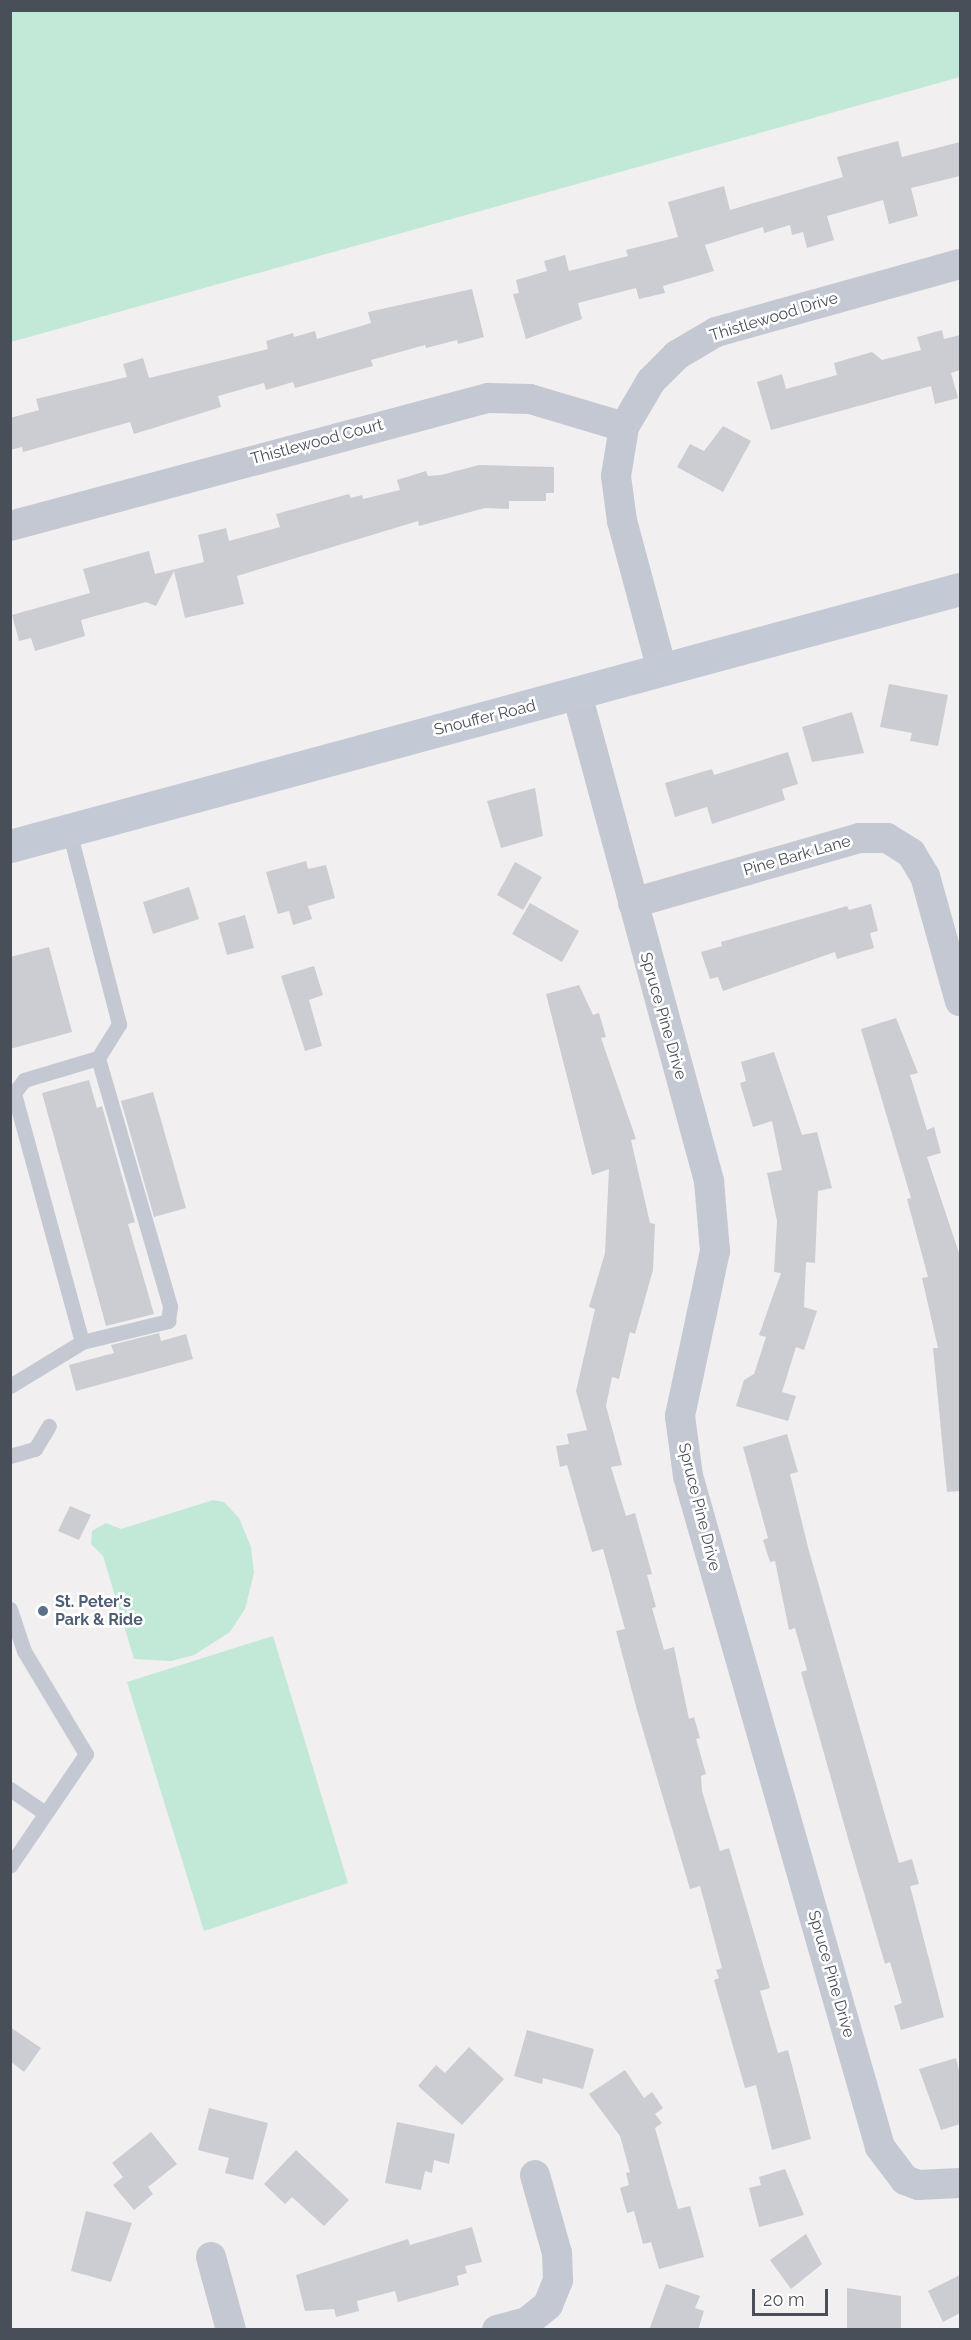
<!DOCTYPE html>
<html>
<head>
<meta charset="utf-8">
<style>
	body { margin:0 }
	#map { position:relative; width:971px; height:2340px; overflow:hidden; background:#f1efef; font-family:Raleway,sans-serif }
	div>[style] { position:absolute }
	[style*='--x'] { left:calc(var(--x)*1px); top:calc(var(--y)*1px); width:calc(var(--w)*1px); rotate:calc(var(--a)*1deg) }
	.green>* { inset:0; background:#c2e9d7 }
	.building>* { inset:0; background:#cccdd2 }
	.lane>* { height:15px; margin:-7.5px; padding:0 7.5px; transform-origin:7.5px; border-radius:7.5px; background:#c4c8d2 }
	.street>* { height:30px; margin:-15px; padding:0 15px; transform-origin:15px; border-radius:15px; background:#c4c8d2 }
	.secondary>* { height:33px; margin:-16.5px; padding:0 16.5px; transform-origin:16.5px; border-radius:16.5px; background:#c3c9d5 }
	.dots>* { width:16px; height:16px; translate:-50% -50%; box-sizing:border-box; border:3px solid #fff; border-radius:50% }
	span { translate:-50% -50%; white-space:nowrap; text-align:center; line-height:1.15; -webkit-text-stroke:5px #fff; paint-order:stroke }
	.street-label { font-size:16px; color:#494f59 }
	.service-label { font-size:16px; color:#4e5e75; font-weight:700 }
	.left { translate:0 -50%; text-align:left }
	.frame { position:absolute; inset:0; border:12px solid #494f59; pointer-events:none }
	.scale { position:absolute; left:752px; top:2289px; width:76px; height:27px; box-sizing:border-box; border:3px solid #494f59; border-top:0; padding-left:8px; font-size:18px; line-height:21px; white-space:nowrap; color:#494f59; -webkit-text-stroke:4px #fff; paint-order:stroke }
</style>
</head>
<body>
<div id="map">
	<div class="green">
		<i style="clip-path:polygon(11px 10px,960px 11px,960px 77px,11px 342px)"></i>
		<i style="clip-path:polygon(213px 1500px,224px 1502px,239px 1518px,251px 1547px,254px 1573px,245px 1609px,230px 1632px,194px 1655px,171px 1661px,134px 1659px,103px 1556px,91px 1544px,92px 1531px,106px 1523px,121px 1529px)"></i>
		<i style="clip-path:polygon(273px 1636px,348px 1883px,204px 1931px,127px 1682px)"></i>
	</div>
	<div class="building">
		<i style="clip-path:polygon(898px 141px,902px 157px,960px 142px,960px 176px,911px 188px,918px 216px,889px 224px,883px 200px,827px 216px,834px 240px,807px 248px,803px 232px,792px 235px,790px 225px,764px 233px,763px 227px,705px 245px,714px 271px,663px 286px,665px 293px,639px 299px,636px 288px,578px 303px,582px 319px,526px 339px,513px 294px,519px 293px,516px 280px,547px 271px,544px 261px,565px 255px,569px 271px,628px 256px,626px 250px,678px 237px,668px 202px,724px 186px,730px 210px,843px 177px,837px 157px)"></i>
		<i style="clip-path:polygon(472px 289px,484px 337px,458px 344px,457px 340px,426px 348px,425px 345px,371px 360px,373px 366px,295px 388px,293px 382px,266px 390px,264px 383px,218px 396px,221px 407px,134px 434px,130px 422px,23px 452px,22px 447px,10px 450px,10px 418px,39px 410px,36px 399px,127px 377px,123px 364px,143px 358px,149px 378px,268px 349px,266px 341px,293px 333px,294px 337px,315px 331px,317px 339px,371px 323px,368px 312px)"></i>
		<i style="clip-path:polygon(942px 330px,944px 339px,960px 335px,960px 370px,951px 373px,958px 398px,935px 404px,931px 386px,771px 430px,757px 382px,782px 374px,786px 389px,837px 375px,834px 363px,872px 352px,882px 360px,921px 350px,917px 337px)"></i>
		<i style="clip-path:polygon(723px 426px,751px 441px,723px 492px,677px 467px,690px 444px,704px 451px)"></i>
		<i style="clip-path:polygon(479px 465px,554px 467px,554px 493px,546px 493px,546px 501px,509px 501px,509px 509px,485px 508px,419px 526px,418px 521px,237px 576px,244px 604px,185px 618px,174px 571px,156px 606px,146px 602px,81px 620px,85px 636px,35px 651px,31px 638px,19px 641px,12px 615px,90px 593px,83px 569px,149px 551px,155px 574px,204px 562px,198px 535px,226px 528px,229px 541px,280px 527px,276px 514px,349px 494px,351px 498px,362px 495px,363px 499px,400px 490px,397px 480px,426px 471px,428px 476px,441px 475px)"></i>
		<i style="clip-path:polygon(889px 684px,948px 695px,938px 746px,910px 741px,912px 733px,880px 727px)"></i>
		<i style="clip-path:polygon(852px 712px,864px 753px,812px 762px,802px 727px)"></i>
		<i style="clip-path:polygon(788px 752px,798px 784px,782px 789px,785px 800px,712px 824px,707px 807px,675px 817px,665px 783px,712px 769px,714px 775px)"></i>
		<i style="clip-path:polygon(535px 788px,543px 836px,501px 848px,487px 801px)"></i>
		<i style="clip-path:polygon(306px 861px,308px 869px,326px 865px,335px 898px,308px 906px,312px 919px,293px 925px,289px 911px,278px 914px,266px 872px)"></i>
		<i style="clip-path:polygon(515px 862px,542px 877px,523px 910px,497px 895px)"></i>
		<i style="clip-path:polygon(189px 887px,199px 919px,153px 934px,143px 902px)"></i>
		<i style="clip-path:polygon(530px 903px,579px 931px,562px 962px,512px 934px)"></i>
		<i style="clip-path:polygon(871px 904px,878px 931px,870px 933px,874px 948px,837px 959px,835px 952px,723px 991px,718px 977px,710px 979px,701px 952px,722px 946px,721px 942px,847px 906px,849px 910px)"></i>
		<i style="clip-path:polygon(245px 915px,254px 948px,227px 955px,218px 923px)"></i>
		<i style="clip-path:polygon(49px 947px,72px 1032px,10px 1049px,10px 957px)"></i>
		<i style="clip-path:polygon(314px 966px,323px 995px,309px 1000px,322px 1046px,305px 1051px,281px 976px)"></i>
		<i style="clip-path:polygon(579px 985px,593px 1015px,599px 1013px,606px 1037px,601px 1038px,636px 1139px,631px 1140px,650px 1223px,655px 1224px,653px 1270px,635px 1334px,630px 1332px,619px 1379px,612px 1377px,606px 1406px,622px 1465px,611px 1467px,626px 1516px,635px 1513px,652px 1574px,647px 1575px,656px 1607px,652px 1608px,664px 1650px,674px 1647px,689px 1719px,694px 1717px,700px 1738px,696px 1739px,706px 1774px,701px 1776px,702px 1791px,720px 1851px,729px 1848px,770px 1988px,760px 1991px,778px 2053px,788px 2050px,811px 2139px,772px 2150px,756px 2085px,745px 2088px,714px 1980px,719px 1978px,716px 1970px,722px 1968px,700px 1886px,690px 1889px,637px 1710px,616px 1631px,625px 1629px,603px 1549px,592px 1552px,567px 1465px,560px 1467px,556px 1446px,569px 1444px,567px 1434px,587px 1430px,576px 1391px,595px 1309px,589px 1307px,605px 1253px,609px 1169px,592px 1175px,546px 994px)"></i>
		<i style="clip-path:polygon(896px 1018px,918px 1073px,910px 1075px,927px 1130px,934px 1127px,941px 1153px,927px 1157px,960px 1256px,960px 1491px,947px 1492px,933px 1348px,938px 1348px,922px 1278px,928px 1277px,907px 1199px,911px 1198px,861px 1029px)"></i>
		<i style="clip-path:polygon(774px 1052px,802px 1135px,817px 1132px,832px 1188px,818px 1191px,815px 1263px,806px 1262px,804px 1307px,817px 1311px,804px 1350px,796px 1347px,782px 1392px,796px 1396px,788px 1421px,736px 1406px,744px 1380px,754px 1374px,766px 1337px,759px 1335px,781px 1273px,774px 1272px,777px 1221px,767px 1173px,782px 1170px,772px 1121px,753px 1127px,740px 1083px,746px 1081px,741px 1062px)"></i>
		<i style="clip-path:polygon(89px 1080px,97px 1108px,102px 1106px,135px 1222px,128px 1224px,154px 1314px,106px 1326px,42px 1093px)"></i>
		<i style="clip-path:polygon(153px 1092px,186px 1208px,154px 1217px,121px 1101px)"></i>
		<i style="clip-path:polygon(159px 1333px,161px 1341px,186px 1334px,193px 1359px,76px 1391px,69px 1365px,114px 1353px,111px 1345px)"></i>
		<i style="clip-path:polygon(787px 1434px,798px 1472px,790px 1474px,809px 1551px,887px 1822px,899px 1863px,912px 1859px,919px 1884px,910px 1886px,944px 2017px,901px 2030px,894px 2006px,902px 2003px,890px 1962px,885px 1964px,851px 1849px,801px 1672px,807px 1670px,795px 1628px,789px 1630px,775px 1561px,770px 1562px,763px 1540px,768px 1538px,743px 1447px)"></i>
		<i style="clip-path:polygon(70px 1506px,91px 1515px,79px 1540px,58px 1531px)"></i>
		<i style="clip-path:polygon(10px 2027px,41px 2048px,24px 2072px,10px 2061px)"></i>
		<i style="clip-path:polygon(527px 2030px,594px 2049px,583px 2089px,543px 2078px,542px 2084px,514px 2076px)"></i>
		<i style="clip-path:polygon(469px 2047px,504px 2079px,462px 2125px,418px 2086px,436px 2065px,445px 2073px)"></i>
		<i style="clip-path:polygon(956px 2058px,960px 2075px,960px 2124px,941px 2130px,919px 2069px)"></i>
		<i style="clip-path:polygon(625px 2070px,644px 2098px,652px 2092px,663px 2108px,655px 2114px,662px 2123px,655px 2128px,678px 2209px,690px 2206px,704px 2257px,659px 2269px,651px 2242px,643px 2244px,634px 2211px,627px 2213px,620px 2188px,629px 2185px,626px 2173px,630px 2172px,620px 2136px,589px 2094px)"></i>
		<i style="clip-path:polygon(209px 2108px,268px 2123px,253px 2180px,225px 2173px,229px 2158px,198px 2150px)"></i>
		<i style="clip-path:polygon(397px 2122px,455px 2134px,449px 2164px,434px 2160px,432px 2173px,425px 2171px,421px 2190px,385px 2183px)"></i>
		<i style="clip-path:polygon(151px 2132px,177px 2164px,148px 2187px,153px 2194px,134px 2210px,113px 2185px,123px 2177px,112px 2163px)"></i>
		<i style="clip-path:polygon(296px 2150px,349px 2200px,324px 2226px,292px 2197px,285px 2204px,264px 2184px)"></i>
		<i style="clip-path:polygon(785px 2169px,804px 2215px,759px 2227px,749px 2188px,761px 2185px,759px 2177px)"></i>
		<i style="clip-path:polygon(86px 2211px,132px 2223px,111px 2282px,71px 2271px)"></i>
		<i style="clip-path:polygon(472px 2227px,482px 2262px,465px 2266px,467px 2273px,457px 2276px,459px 2285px,398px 2302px,395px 2291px,357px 2301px,359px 2311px,336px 2317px,334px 2309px,305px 2311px,296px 2275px,408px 2239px,410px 2245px)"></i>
		<i style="clip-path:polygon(806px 2234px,822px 2264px,791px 2289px,770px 2260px)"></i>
		<i style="clip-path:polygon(960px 2275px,960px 2313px,943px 2322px,928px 2291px)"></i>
		<i style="clip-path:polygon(666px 2284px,700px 2296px,695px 2308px,704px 2311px,698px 2330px,649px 2330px)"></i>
		<i style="clip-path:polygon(847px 2288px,901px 2296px,901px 2330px,847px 2330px)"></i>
	</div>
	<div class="lane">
		<i style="--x:82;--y:1342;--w:258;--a:-105.3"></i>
		<i style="--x:14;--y:1093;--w:16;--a:-52"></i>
		<i style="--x:24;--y:1080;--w:77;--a:-16.6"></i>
		<i style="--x:10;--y:1386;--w:84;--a:-31.4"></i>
		<i style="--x:82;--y:1342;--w:89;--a:-13.7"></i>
		<i style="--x:168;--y:1321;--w:15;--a:-82"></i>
		<i style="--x:170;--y:1306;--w:258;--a:-106.2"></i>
		<i style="--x:98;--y:1058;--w:40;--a:-58"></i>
		<i style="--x:119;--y:1024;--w:200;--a:-104.5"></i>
		<i style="--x:10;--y:1456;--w:26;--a:-16"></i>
		<i style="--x:35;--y:1449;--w:27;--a:-59"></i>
		<i style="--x:10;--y:1609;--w:44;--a:71.6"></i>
		<i style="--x:24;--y:1651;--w:120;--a:59"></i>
		<i style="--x:86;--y:1754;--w:135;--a:124.2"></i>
		<i style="--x:10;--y:1789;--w:42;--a:34.4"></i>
	</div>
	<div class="street">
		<i style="--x:10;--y:526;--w:495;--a:-15"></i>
		<i style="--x:488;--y:398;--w:42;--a:1.4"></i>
		<i style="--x:530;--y:399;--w:98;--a:16.6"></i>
		<i style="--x:662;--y:670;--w:154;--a:-105"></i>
		<i style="--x:622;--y:521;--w:45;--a:-97.6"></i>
		<i style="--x:616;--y:476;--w:50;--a:-80.7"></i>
		<i style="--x:624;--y:427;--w:53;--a:-59.6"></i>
		<i style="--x:651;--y:381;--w:37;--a:-45"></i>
		<i style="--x:677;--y:355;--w:45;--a:-30.5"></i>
		<i style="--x:716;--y:332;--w:253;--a:-15.6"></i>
		<i style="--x:577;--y:694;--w:505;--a:74.83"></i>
		<i style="--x:709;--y:1181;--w:70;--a:85.1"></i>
		<i style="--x:715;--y:1251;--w:169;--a:102"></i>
		<i style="--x:680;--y:1416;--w:61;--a:82.4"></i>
		<i style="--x:688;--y:1476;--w:698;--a:74.03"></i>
		<i style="--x:880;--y:2147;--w:41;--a:52.9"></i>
		<i style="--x:905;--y:2180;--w:14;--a:21"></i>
		<i style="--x:918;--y:2185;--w:42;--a:-2.7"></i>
		<i style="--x:633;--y:903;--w:236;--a:-16"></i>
		<i style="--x:860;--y:838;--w:27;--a:0"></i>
		<i style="--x:887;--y:838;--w:28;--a:32"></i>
		<i style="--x:911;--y:853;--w:27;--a:59"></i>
		<i style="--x:925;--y:876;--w:130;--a:74.4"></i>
		<i style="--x:211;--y:2257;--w:76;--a:74.7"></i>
		<i style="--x:497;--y:2330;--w:31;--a:-15"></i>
		<i style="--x:527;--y:2322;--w:27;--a:-39"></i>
		<i style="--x:548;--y:2305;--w:27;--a:-68"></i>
		<i style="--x:558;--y:2280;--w:27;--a:-92"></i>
		<i style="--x:557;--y:2253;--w:81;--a:-105.8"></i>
	</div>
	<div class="secondary">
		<i style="--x:10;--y:846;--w:984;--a:-15.14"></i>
	</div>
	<div class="dots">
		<i style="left:43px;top:1611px;background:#5c6f8a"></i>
	</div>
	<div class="street-label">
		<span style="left:774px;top:317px;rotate:-17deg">Thistlewood Drive</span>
		<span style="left:317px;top:442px;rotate:-15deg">Thistlewood Court</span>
		<span style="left:485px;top:718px;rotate:-14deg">Snouffer Road</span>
		<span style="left:797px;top:856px;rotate:-16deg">Pine Bark Lane</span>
		<span style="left:663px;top:1016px;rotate:74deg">Spruce Pine Drive</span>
		<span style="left:699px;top:1507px;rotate:76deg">Spruce Pine Drive</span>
		<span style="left:831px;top:1974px;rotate:74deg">Spruce Pine Drive</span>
	</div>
	<div class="service-label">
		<span class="left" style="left:55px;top:1611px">St. Peter's<br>Park &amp; Ride</span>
	</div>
	<div class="frame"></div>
	<div class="scale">20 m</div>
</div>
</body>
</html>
